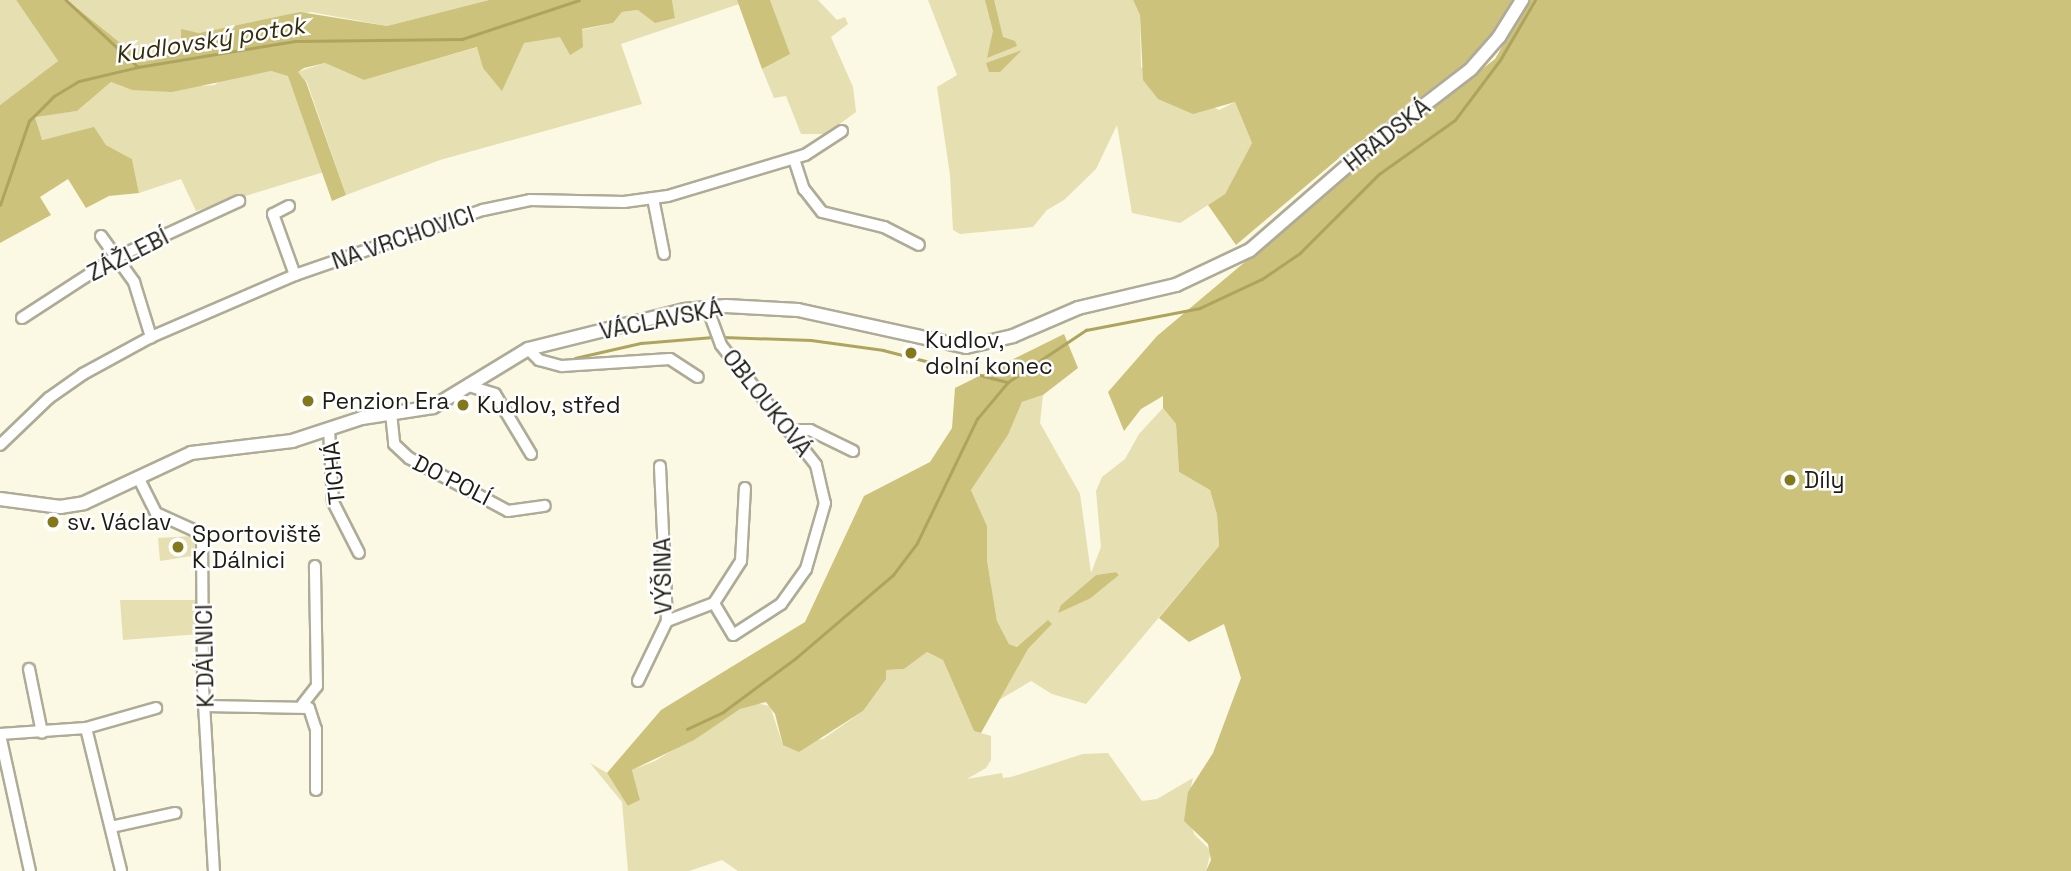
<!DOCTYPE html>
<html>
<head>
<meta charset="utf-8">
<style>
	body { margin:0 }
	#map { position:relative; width:2071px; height:871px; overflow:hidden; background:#fbf9e3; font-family:"Space Grotesk",sans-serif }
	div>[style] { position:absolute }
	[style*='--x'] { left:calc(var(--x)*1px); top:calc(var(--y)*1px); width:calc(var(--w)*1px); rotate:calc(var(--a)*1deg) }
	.green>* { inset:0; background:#e5dfb1 }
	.forest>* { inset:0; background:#ccc27b }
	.stream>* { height:2.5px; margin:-1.25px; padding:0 1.25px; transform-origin:1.25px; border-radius:1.25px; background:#aea45e }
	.roads { filter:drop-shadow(2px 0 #aeab97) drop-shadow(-2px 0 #aeab97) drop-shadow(0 2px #aeab97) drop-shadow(0 -2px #aeab97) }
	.minor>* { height:10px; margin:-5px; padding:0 5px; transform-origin:5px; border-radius:5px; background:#fff }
	.tertiary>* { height:12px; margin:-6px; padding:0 6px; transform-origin:6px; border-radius:6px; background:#fff }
	.dots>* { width:19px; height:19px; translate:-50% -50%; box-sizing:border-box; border:4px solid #fff; border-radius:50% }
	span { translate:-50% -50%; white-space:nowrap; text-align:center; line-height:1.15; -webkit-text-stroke:5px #fff; paint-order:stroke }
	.street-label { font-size:23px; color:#1d1c14 }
	.poi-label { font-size:23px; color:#1d1c14 }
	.left { translate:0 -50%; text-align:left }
	.water-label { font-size:24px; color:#322d0d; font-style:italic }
</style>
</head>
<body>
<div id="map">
	<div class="green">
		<i style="clip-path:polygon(0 0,16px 0,58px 61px,0 105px)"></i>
		<i style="clip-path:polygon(67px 0,489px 0,387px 26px,311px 12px,199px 33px,181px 30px,181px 49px,144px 62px)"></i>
		<i style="clip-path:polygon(672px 0,737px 0,739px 4px,621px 44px,642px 104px,440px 160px,346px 195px,307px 82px,297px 72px,325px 63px,364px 80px,478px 47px,483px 68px,524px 43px,613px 23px,622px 12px,638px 10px,675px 18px)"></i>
		<i style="clip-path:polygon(770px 0,818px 0,837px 20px,845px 17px,848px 24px,831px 37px,853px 87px,856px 112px,826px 134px,801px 134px,786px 96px,774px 98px,762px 69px,789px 54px)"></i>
		<i style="clip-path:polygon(928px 0,1133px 0,1140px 15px,1141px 67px,1219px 110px,1235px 102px,1252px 143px,1225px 194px,1180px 223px,1132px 213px,1117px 125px,1096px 169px,1064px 200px,1047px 210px,1033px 227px,960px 234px,953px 230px,950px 175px,937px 87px,957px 75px)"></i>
		<i style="clip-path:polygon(271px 71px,289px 76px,324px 172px,196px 211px,181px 179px,139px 193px,132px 159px,106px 145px,94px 128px,41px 140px,35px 116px,77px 111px,111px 82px,132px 90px,215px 85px,220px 80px)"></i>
		<i style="clip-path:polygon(evenodd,1043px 395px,1040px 423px,1080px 494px,1091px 573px,1101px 547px,1096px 491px,1102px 477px,1125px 459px,1139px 434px,1163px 408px,1176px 424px,1179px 472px,1210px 490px,1217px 515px,1219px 546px,1086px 704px,1052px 694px,1031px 681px,999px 700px,1028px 649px,1052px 624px,1017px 647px,1009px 644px,997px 621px,987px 560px,987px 526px,971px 490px,1008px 435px,1022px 402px,1043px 395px,1116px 572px,1119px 575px,1091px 598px,1061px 605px,1096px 575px,1116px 572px)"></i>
		<i style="clip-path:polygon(193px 536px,198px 555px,160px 561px,158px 538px)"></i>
		<i style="clip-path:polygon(120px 600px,201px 600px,200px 634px,123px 640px)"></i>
		<i style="clip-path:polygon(927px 652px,943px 660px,974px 731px,991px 736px,991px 760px,986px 768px,967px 779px,1002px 773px,1003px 778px,1011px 777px,1083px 754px,1108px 753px,1142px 801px,1157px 799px,1193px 778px,1186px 809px,1194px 834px,1211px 851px,1206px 871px,738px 871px,722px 860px,689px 871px,628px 871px,622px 802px,590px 763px,607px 773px,629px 806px,640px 800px,632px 770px,655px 761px,740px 709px,756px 703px,770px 706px,783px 745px,823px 739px,863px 711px,886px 670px,904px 669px)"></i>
	</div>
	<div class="forest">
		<i style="clip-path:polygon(16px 0,67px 0,144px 62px,181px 49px,181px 29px,199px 33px,300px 12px,387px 26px,489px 0,672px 0,675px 18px,655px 23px,638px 10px,622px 12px,613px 23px,582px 29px,583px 47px,570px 55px,560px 37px,524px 43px,502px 91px,483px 68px,477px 47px,364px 80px,325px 63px,304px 68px,298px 72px,306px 82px,346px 195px,332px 201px,288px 76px,271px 71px,172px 92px,132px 90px,111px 82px,77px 111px,35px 117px,42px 140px,94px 127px,106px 145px,132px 159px,139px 193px,109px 196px,86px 208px,68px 179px,40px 197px,51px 215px,0 243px,0 105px,58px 61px)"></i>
		<i style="clip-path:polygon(737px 0,770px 0,790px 54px,762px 69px)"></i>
		<i style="clip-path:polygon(985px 0,994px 0,1003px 37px,1015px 41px,1017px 46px,987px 58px,993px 31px)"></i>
		<i style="clip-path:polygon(1133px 0,1512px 0,1495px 32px,1465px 64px,1345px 153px,1236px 245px,1208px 205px,1225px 194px,1252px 143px,1235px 102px,1193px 114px,1158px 99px,1143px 80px,1140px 15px)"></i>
		<i style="clip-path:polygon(1529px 0,2071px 0,2071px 871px,1206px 871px,1211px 860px,1208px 844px,1184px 821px,1188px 792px,1213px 753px,1241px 678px,1224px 624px,1189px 642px,1159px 618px,1219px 546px,1217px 515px,1210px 490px,1179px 472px,1176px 424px,1163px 408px,1163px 396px,1141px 409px,1124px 431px,1108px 392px,1157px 336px,1360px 165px,1495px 59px)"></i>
		<i style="clip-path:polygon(1022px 50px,1000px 72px,989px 72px,986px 63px)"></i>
		<i style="clip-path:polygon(1064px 334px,1078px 368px,1043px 395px,1022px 402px,1008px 435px,971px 490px,987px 526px,987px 560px,997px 621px,1009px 644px,1017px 647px,1048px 620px,1052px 624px,1028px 649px,981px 733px,974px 731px,943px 660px,927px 652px,904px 669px,886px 670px,886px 679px,863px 711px,799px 752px,783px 745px,775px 714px,766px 702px,740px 709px,694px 740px,632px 770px,640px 800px,628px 806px,607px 773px,661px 710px,805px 622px,864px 496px,930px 462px,952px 428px,955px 388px)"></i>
		<i style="clip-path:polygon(1116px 572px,1119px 575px,1091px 598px,1058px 613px,1061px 605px,1096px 575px)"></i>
	</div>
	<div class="stream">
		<i style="--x:66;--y:0;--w:98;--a:42.9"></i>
		<i style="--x:0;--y:205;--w:89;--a:-71"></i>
		<i style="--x:29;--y:121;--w:35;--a:-45"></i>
		<i style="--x:54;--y:96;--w:29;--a:-31"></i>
		<i style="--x:79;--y:81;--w:61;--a:-13.3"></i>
		<i style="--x:138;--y:67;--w:159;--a:-9.4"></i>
		<i style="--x:295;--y:41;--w:167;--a:-0.7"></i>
		<i style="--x:462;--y:39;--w:123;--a:-18.4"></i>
		<i style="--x:723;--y:337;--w:88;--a:2"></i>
		<i style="--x:811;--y:340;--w:73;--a:7.9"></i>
		<i style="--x:883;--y:350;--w:129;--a:14.4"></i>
		<i style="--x:575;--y:358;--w:68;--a:-12.8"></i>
		<i style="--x:641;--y:343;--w:72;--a:-4.8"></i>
		<i style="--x:687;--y:729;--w:40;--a:-25"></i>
		<i style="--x:723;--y:712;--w:91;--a:-36.5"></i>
		<i style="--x:796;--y:658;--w:128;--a:-40.6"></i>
		<i style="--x:893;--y:575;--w:40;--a:-53"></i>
		<i style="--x:917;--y:543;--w:138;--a:-64.2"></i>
		<i style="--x:977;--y:419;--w:48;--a:-50"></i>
		<i style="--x:1008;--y:382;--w:94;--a:-33.7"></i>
		<i style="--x:1086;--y:330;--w:116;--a:-10.9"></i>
		<i style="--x:1200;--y:308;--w:68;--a:-25.1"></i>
		<i style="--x:1262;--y:279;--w:46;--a:-34.4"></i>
		<i style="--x:1300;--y:253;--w:112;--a:-45"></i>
		<i style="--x:1379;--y:174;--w:93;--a:-35.4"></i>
		<i style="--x:1455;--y:120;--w:75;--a:-53.1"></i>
		<i style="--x:1500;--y:60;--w:69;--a:-59.7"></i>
	</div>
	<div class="roads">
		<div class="minor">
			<i style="--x:794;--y:159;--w:32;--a:72"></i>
			<i style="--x:804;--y:189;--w:29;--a:52"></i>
			<i style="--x:822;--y:212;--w:64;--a:13.6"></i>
			<i style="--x:884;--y:227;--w:39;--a:27"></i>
			<i style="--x:653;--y:198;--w:57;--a:78.9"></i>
			<i style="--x:289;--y:206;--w:18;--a:153"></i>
			<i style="--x:273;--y:214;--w:65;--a:70.2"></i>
			<i style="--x:101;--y:236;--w:57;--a:54.3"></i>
			<i style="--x:134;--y:282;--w:58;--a:72.8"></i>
			<i style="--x:707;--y:307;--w:40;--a:69.8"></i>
			<i style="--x:721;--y:345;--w:153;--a:51.6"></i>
			<i style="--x:816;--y:465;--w:39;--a:77"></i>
			<i style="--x:825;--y:503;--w:69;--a:106.1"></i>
			<i style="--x:806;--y:569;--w:43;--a:125.5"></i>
			<i style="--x:781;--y:604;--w:57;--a:147.1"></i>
			<i style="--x:733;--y:635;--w:37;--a:-121"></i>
			<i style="--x:22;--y:318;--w:108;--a:-33"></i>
			<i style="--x:113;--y:259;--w:139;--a:-24.7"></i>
			<i style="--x:528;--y:349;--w:16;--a:45"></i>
			<i style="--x:539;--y:360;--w:24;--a:15"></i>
			<i style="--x:562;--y:366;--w:108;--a:-3.7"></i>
			<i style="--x:670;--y:359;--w:33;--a:33"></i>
			<i style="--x:469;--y:386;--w:27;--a:17"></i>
			<i style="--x:495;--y:394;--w:70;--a:59"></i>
			<i style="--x:391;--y:413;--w:31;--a:84"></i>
			<i style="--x:394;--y:444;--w:21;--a:43"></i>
			<i style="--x:409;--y:458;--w:112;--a:28.2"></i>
			<i style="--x:508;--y:511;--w:37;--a:-8"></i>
			<i style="--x:329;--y:429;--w:73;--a:86.9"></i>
			<i style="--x:333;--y:502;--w:57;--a:63"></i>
			<i style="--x:788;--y:430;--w:22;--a:0"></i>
			<i style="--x:810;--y:430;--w:48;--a:26"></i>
			<i style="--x:0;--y:445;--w:68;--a:-43.8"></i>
			<i style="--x:49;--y:398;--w:42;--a:-35.2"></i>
			<i style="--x:83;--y:374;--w:77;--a:-28.6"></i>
			<i style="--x:151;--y:337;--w:157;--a:-23.3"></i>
			<i style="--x:295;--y:275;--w:199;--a:-19.1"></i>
			<i style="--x:483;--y:210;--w:48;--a:-12"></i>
			<i style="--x:530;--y:200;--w:94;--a:1.2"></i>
			<i style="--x:624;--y:202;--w:44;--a:-7.8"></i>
			<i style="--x:668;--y:196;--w:143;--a:-16.7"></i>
			<i style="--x:805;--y:155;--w:44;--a:-33"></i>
			<i style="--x:138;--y:477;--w:40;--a:63.4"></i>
			<i style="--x:156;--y:513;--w:51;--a:24.5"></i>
			<i style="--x:202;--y:534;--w:153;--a:89.6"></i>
			<i style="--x:203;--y:687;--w:184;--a:86.6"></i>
			<i style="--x:714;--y:603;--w:50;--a:-57.3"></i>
			<i style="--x:741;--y:561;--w:73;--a:-86.9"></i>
			<i style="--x:667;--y:621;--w:50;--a:-21"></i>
			<i style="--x:29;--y:669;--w:65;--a:78.5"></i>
			<i style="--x:638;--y:681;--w:67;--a:-64.2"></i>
			<i style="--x:667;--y:621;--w:155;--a:-92.6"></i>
			<i style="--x:302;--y:705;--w:24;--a:-52"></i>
			<i style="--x:317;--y:686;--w:120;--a:-91"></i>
			<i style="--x:205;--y:706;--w:104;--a:1.1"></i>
			<i style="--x:309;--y:708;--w:22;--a:72"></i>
			<i style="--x:316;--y:729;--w:61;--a:90"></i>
			<i style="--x:86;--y:728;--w:147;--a:76.2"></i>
			<i style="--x:0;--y:734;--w:86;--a:-4"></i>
			<i style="--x:86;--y:728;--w:73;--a:-15.9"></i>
			<i style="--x:0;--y:735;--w:139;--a:77.6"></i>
			<i style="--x:111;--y:827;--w:66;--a:-12.3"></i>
		</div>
		<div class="tertiary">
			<i style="--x:0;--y:499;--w:61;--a:7.6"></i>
			<i style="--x:60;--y:507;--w:24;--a:-9"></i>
			<i style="--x:84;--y:503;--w:118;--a:-25"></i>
			<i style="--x:191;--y:453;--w:102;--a:-6.8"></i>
			<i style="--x:292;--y:441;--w:74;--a:-18.2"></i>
			<i style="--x:362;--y:418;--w:72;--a:-8.8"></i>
			<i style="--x:433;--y:407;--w:111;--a:-31.4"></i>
			<i style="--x:528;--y:349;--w:162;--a:-14"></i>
			<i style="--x:685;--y:310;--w:41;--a:-5.6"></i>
			<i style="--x:726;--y:306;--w:72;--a:3.2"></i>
			<i style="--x:798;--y:310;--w:172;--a:12.4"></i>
			<i style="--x:966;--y:347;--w:48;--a:-13.2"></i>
			<i style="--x:1013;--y:336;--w:71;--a:-23.3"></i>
			<i style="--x:1078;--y:308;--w:101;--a:-13.2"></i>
			<i style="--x:1176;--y:285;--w:82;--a:-25.3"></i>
			<i style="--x:1250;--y:250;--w:150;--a:-40.9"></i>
			<i style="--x:1363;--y:152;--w:136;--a:-37.5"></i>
			<i style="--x:1471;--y:69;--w:43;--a:-48.8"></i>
			<i style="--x:1499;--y:37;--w:44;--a:-58.1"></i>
		</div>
	</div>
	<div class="dots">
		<i style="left:911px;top:353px;background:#84781d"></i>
		<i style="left:308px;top:401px;background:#84781d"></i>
		<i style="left:463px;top:405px;background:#84781d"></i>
		<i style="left:1790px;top:480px;background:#84781d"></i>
		<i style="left:53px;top:522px;background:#84781d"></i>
		<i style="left:178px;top:547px;background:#84781d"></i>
	</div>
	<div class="street-label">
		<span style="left:1387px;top:135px;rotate:-38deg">HRADSKÁ</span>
		<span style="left:403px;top:238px;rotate:-19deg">NA VRCHOVICI</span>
		<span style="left:128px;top:255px;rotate:-27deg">ZÁŽLEBÍ</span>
		<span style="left:661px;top:320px;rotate:-11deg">VÁCLAVSKÁ</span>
		<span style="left:767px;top:403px;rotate:52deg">OBLOUKOVÁ</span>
		<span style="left:334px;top:473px;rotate:-96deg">TICHÁ</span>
		<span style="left:452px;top:480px;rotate:27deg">DO POLÍ</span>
		<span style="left:663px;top:576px;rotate:-91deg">VÝŠINA</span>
		<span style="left:205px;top:656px;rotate:-91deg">K DÁLNICI</span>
	</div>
	<div class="poi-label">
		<span class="left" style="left:925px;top:353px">Kudlov,<br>dolní konec</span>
		<span class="left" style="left:322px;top:401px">Penzion Era</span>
		<span class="left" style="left:477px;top:405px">Kudlov, střed</span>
		<span class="left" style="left:1804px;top:480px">Díly</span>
		<span class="left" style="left:67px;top:522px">sv. Václav</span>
		<span class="left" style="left:192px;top:547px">Sportoviště<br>K Dálnici</span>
	</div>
	<div class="water-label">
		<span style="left:210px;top:40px;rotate:-9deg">Kudlovský potok</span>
	</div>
</div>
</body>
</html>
